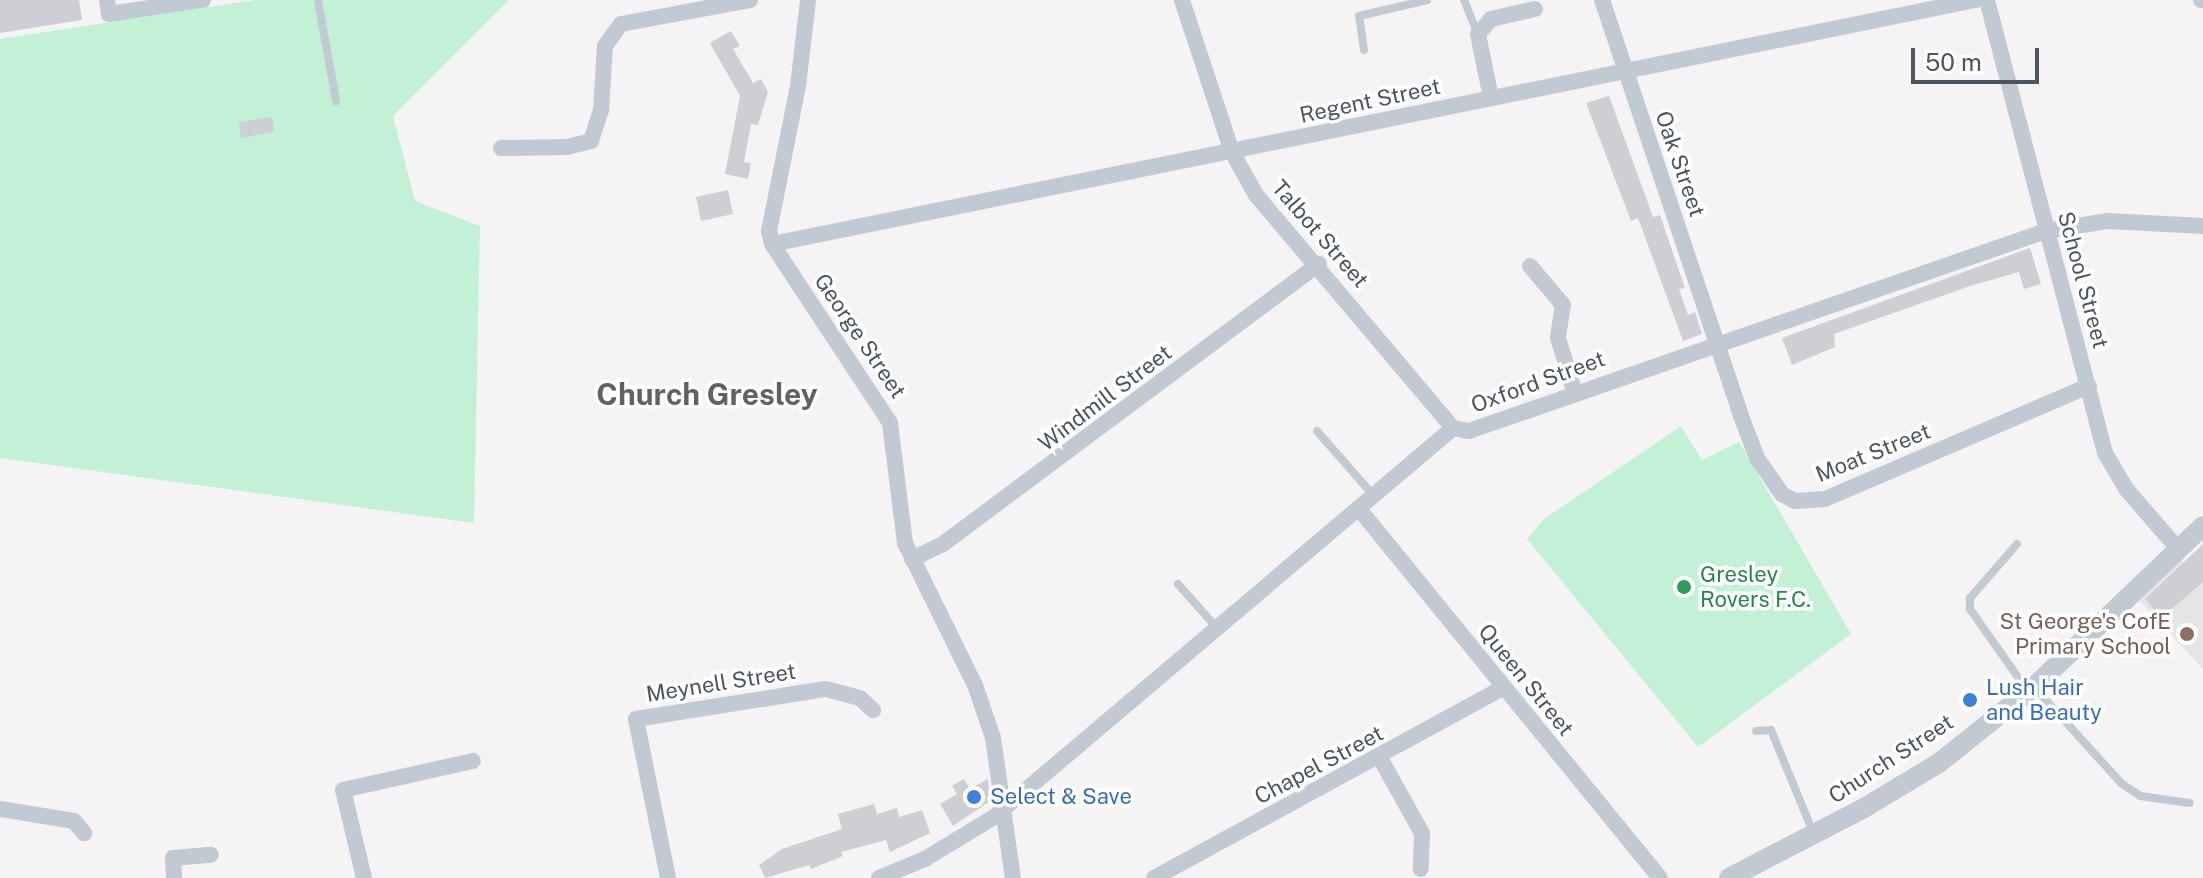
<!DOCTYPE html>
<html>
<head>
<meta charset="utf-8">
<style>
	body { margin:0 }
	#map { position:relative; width:2203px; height:878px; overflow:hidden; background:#f5f3f3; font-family:"Public Sans",sans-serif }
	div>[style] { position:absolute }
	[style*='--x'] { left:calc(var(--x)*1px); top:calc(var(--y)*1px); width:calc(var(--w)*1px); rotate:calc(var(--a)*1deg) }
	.education>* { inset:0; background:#e6e4e5 }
	.green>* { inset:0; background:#c3f1d5 }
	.building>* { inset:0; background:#cdcfd5 }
	.service>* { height:8px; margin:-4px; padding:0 4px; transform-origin:4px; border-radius:4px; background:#c1cad2 }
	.minor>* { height:16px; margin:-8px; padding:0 8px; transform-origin:8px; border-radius:8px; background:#c1cad2 }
	.tertiary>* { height:20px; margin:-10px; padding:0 10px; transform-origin:10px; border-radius:10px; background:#c1cad2 }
	.dots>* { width:22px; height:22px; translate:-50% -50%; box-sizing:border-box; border:4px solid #fff; border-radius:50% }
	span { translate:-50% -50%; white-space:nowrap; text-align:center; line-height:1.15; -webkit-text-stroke:7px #fff; paint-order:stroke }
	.street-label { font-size:22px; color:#4a5661 }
	.leisure-label { font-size:22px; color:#27864d }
	.left { translate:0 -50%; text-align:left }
	.education-label { font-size:22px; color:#785e54 }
	.right { translate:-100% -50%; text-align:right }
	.shop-label { font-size:22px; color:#366cbe }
	.district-label { font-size:30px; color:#5f6368; font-weight:700 }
	.scale { position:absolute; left:1911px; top:48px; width:128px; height:36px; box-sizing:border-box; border:4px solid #4a5661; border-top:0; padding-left:10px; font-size:24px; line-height:28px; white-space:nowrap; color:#4a5661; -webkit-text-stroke:6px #fff; paint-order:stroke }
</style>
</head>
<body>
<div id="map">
	<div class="education">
		<i style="clip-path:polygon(2180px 559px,2203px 583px,2203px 669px,2138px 599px)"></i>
	</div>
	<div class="green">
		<i style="clip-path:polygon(255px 0,509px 0,393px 116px,415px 201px,480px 226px,474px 523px,0 458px,0 39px)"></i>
		<i style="clip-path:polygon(1681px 426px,1702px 460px,1739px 442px,1851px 634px,1698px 747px,1527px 539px,1544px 519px)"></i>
	</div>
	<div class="building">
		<i style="clip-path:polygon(0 0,79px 0,82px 20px,0 33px)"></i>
		<i style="clip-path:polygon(731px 31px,740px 46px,733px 49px,753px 83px,761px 79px,768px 92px,758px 125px,751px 124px,744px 162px,751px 163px,748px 179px,725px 174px,740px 96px,710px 43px)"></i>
		<i style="clip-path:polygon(1609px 96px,1653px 217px,1660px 215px,1685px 288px,1679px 289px,1688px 315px,1695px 312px,1702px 334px,1683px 341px,1638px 218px,1631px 221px,1586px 103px)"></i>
		<i style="clip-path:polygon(272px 117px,274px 132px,241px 138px,239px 122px)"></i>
		<i style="clip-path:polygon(728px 190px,733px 214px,701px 221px,696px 197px)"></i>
		<i style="clip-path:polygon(2030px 248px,2041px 284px,2024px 289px,2019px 272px,1973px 285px,1834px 334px,1835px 347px,1792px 365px,1782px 338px)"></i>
		<i style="clip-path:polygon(2203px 544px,2203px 582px,2161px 618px,2145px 599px)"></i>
		<i style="clip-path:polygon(964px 779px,970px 789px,988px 779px,990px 801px,953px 826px,940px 804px,957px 794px,952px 786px)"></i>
		<i style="clip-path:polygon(874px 804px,877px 814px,897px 808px,899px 817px,922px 810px,930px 833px,890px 852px,886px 840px,841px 852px,843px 856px,811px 869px,809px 865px,765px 878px,759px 865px,782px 849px,842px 829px,838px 814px)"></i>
	</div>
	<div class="service">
		<i style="--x:318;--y:0;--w:103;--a:79.9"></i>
		<i style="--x:1464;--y:0;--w:35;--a:68"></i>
		<i style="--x:1364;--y:50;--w:34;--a:-98"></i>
		<i style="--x:1359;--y:16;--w:70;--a:-13.2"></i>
		<i style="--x:1317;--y:431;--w:86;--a:48.8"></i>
		<i style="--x:2017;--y:544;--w:72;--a:131"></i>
		<i style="--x:1970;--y:598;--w:11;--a:90"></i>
		<i style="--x:1970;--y:609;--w:99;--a:54.9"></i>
		<i style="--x:1178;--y:584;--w:57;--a:48.5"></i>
		<i style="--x:2034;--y:687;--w:130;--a:47.8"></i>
		<i style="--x:2121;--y:783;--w:23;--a:34"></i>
		<i style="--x:2140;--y:796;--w:50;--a:8"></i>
		<i style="--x:1756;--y:731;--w:15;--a:-4"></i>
		<i style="--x:1771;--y:730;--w:113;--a:67.7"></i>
	</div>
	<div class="minor">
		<i style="--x:107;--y:0;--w:14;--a:82"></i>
		<i style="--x:109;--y:14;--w:95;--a:-8.5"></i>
		<i style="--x:808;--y:0;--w:87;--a:96.6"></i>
		<i style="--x:798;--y:86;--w:148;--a:101.3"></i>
		<i style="--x:769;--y:231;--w:13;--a:77"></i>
		<i style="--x:772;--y:244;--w:214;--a:56.6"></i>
		<i style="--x:890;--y:423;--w:121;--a:82.9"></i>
		<i style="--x:905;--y:543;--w:158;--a:63.8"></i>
		<i style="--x:975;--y:685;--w:56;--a:71.2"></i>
		<i style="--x:993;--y:738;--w:141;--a:81.9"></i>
		<i style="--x:1182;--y:0;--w:160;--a:71.8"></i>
		<i style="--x:1232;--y:152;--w:49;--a:60.8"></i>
		<i style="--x:1256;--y:195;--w:305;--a:49.8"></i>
		<i style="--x:1602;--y:0;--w:439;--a:71.5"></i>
		<i style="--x:1741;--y:416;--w:45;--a:69.1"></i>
		<i style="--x:1757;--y:458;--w:44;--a:55.2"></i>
		<i style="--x:1782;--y:494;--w:15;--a:28"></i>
		<i style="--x:1795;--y:501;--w:30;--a:-4"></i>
		<i style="--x:1825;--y:499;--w:287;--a:-23.2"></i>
		<i style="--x:1987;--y:0;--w:468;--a:75.4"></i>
		<i style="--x:2105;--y:453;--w:43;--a:59.3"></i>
		<i style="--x:2127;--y:490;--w:79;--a:49.1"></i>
		<i style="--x:2201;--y:0;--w:2;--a:0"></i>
		<i style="--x:1491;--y:98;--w:65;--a:-101.5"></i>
		<i style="--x:1478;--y:34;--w:20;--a:-49"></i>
		<i style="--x:1491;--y:19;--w:45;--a:-12.8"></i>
		<i style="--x:501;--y:148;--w:66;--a:-0.9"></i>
		<i style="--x:567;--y:147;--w:25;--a:-14"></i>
		<i style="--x:591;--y:141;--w:32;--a:-72"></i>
		<i style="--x:601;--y:111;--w:65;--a:-86.5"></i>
		<i style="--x:605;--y:46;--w:27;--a:-54"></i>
		<i style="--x:621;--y:24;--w:131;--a:-10.5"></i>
		<i style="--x:772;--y:244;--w:1228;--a:-11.46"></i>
		<i style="--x:1530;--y:266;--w:51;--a:49.8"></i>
		<i style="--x:1563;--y:305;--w:33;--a:99"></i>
		<i style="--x:1558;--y:338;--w:54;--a:72.9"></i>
		<i style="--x:1359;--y:509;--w:476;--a:50.8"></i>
		<i style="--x:912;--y:559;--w:34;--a:-26"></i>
		<i style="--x:943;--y:544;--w:469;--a:-36.7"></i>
		<i style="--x:1380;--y:758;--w:86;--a:60.8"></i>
		<i style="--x:1422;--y:833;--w:36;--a:92"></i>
		<i style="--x:0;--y:809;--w:75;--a:9.2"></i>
		<i style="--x:74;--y:821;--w:16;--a:50"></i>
		<i style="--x:174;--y:878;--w:20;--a:-93"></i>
		<i style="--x:173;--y:858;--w:38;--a:-5"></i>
		<i style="--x:364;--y:878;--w:90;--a:-103.4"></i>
		<i style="--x:343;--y:790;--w:133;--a:-12.6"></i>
		<i style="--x:668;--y:878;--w:162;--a:-101.4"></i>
		<i style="--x:636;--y:719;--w:192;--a:-9"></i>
		<i style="--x:826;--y:689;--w:35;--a:15"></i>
		<i style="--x:860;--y:698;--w:18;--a:43"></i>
		<i style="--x:879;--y:878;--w:50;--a:-22.4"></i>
		<i style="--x:925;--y:859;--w:81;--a:-31.3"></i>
		<i style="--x:994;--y:817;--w:602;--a:-40.28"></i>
		<i style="--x:1453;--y:428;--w:16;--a:11"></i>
		<i style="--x:1469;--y:431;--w:611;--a:-19.12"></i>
		<i style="--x:2046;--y:231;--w:63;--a:-9.2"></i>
		<i style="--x:2108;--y:221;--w:95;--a:3"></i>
		<i style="--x:1154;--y:878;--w:397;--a:-28.6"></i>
	</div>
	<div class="tertiary">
		<i style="--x:1729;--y:878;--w:152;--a:-27.4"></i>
		<i style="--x:1864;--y:808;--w:87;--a:-31"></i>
		<i style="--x:1939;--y:763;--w:122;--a:-38.7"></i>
		<i style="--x:2034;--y:687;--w:233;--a:-43.6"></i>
	</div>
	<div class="dots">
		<i style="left:1684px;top:587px;background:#2e9e5b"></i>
		<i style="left:2187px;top:634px;background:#8d6e63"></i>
		<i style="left:1970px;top:700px;background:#3f7fe0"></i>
		<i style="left:974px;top:797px;background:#3f7fe0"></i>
	</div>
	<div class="street-label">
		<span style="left:1370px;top:101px;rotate:-12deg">Regent Street</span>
		<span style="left:1680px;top:164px;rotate:71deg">Oak Street</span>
		<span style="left:1320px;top:234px;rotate:49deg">Talbot Street</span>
		<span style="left:2083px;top:280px;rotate:75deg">School Street</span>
		<span style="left:860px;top:336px;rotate:56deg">George Street</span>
		<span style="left:1538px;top:382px;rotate:-20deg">Oxford Street</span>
		<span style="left:1105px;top:398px;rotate:-37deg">Windmill Street</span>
		<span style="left:1873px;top:453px;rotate:-22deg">Moat Street</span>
		<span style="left:1526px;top:680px;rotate:51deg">Queen Street</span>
		<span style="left:721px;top:683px;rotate:-9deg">Meynell Street</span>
		<span style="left:1891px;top:759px;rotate:-33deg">Church Street</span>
		<span style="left:1319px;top:765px;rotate:-28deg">Chapel Street</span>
	</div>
	<div class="leisure-label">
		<span class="left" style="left:1700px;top:587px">Gresley<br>Rovers F.C.</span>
	</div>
	<div class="education-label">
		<span class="right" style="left:2171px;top:634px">St George's CofE<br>Primary School</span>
	</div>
	<div class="shop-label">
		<span class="left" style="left:1986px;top:700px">Lush Hair<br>and Beauty</span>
		<span class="left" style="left:990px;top:797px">Select &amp; Save</span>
	</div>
	<div class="district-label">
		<span style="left:707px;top:394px">Church Gresley</span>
	</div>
	<div class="scale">50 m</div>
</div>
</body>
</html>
